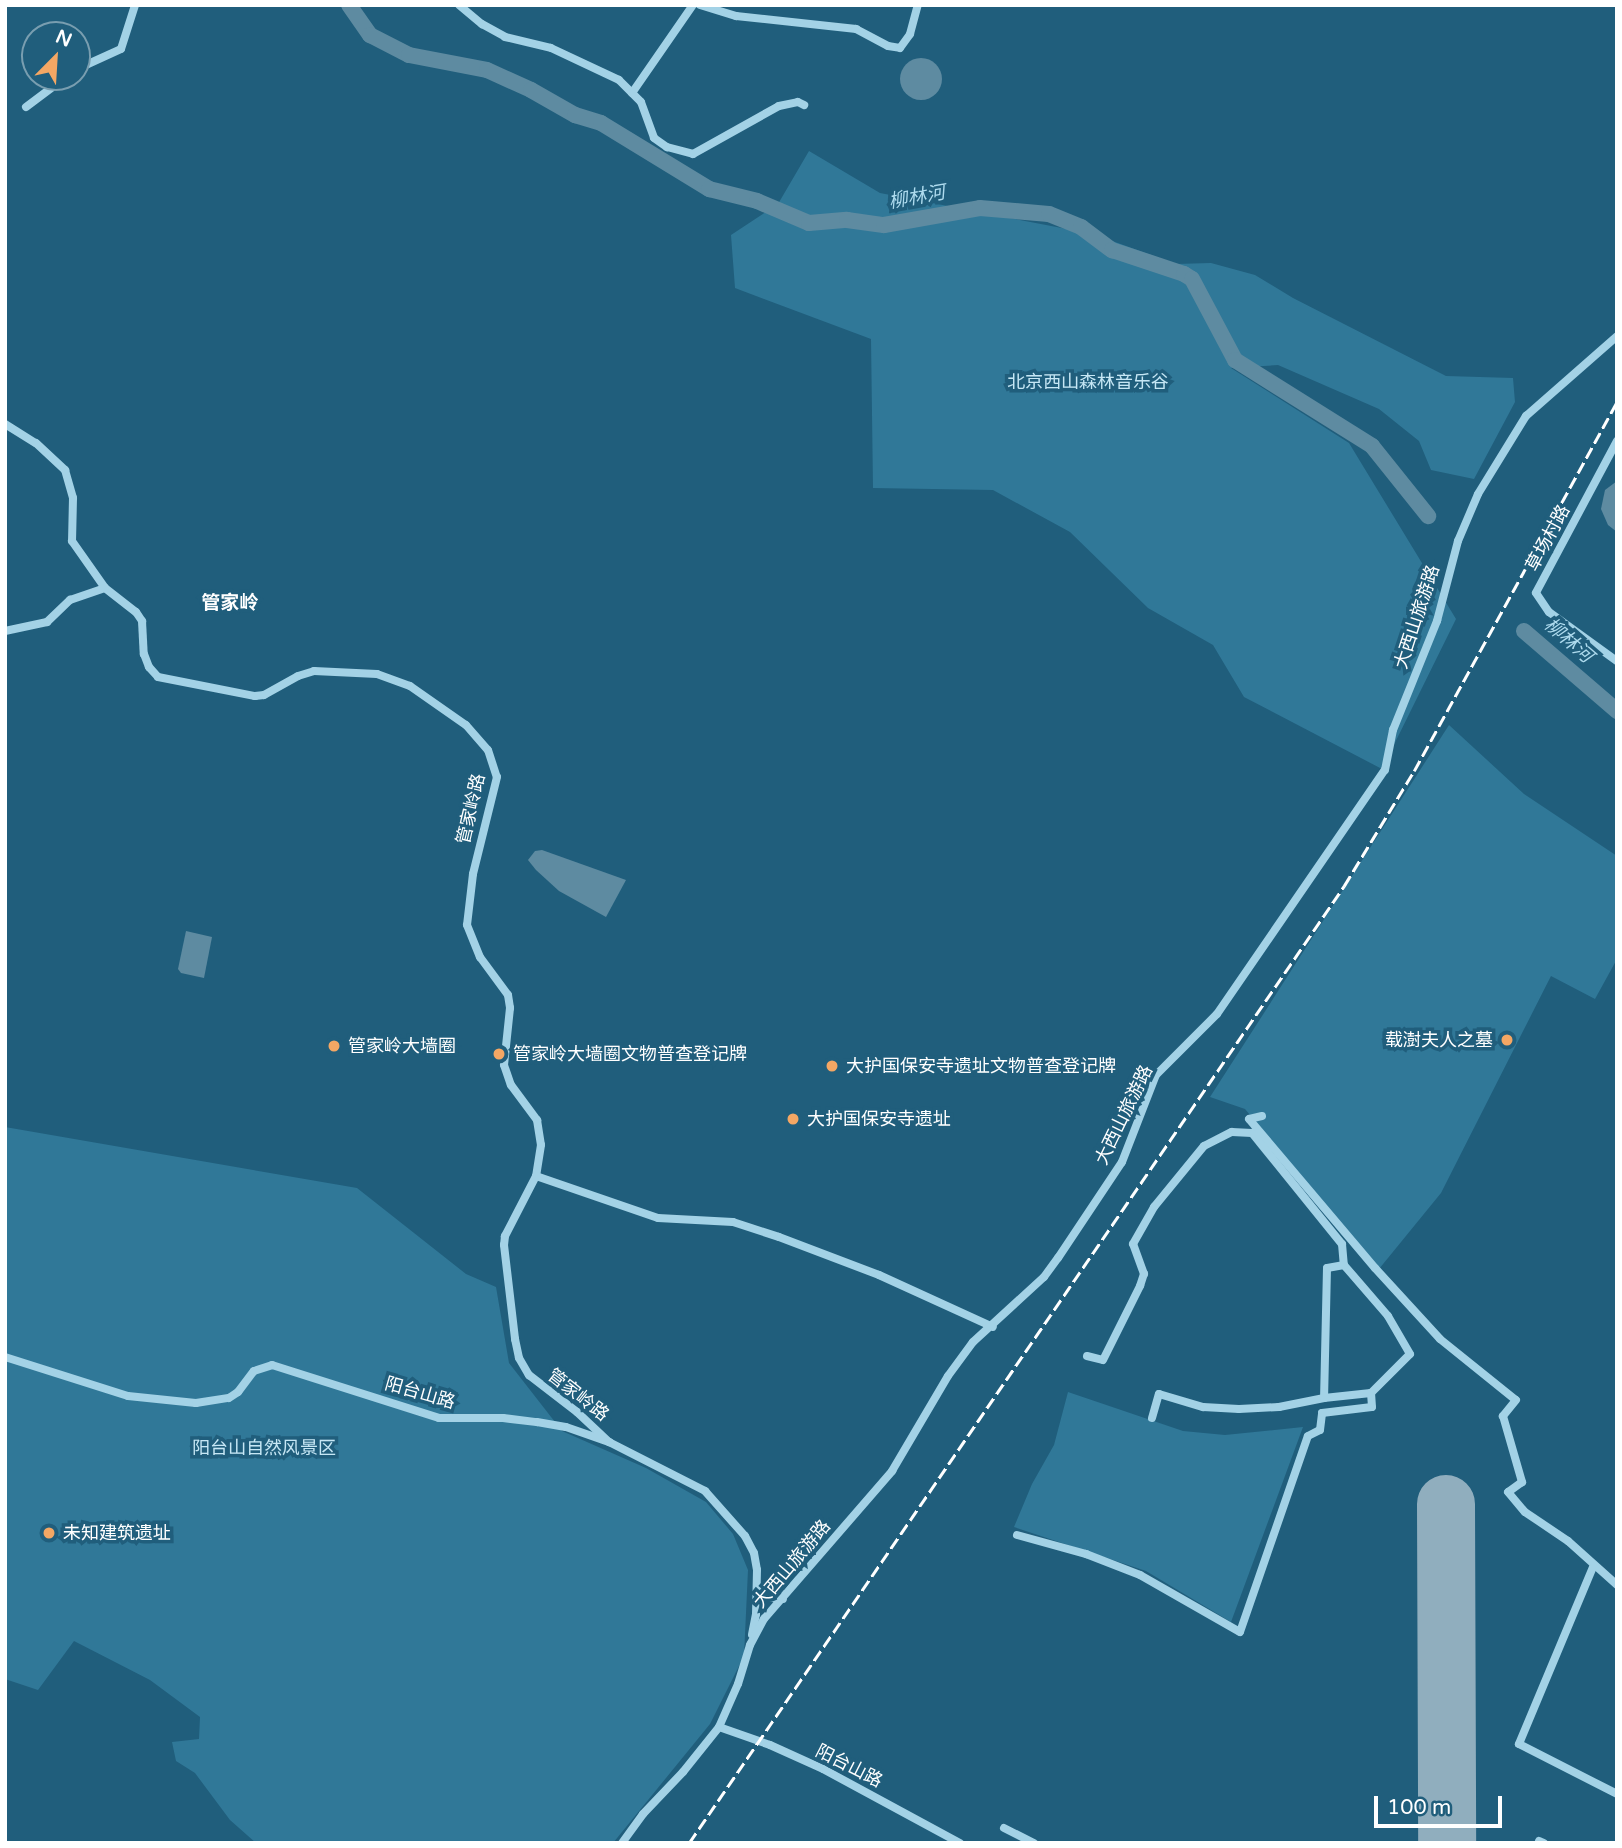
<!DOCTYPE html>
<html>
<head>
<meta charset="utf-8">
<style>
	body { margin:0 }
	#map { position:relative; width:1622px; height:1848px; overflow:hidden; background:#205e7c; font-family:"Varela Round","Noto Sans SC",sans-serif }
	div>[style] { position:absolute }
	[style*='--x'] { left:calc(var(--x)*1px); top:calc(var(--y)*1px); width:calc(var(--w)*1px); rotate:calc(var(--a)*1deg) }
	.green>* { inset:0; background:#307898 }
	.water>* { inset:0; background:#5e8ba1 }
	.round { border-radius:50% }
	.river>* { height:16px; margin:-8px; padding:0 8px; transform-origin:8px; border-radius:8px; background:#5e8ba1 }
	.runway>* { height:58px; margin:-29px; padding:0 29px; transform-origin:29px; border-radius:29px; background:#90aebe }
	.minor>* { height:8px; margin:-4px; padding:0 4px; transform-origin:4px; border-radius:4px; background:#a3d2e6 }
	.rail>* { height:2.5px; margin-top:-1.25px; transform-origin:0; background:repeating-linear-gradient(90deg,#fff 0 12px,transparent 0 17px) }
	.dots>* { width:19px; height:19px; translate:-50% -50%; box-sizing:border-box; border:4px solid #205e7c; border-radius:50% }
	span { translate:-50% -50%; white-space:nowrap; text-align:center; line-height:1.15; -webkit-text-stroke:7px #205e7c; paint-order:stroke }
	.park-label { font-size:18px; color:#c6e7f5 }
	.street-label { font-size:18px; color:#fff }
	.poi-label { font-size:18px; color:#fff }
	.right { translate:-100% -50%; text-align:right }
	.left { translate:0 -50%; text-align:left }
	.water-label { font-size:19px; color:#aedbee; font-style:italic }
	.neighbourhood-label { font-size:19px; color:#fff; font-weight:700 }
	.frame { position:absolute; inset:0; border:7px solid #fff; pointer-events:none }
	.north { position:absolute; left:21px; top:21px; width:70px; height:70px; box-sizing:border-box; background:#205e7c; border:2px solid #799eb0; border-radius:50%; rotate:24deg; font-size:19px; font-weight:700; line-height:28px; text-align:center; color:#fff }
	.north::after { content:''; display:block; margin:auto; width:24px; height:32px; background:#f4a764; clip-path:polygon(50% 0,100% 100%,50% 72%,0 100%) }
	.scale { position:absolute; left:1374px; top:1796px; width:128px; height:32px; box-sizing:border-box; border:4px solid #fff; border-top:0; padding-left:9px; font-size:21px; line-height:24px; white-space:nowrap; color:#fff; -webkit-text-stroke:5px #205e7c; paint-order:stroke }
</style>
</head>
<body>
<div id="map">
	<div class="green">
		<i style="clip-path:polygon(809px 151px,880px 193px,1093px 234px,1176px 264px,1211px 263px,1255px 275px,1293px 298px,1446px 376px,1513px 378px,1515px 402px,1474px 479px,1431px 470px,1419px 441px,1379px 409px,1278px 365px,1231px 368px,1349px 443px,1456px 619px,1382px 769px,1244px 697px,1213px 645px,1148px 608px,1070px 532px,993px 490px,873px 488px,871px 339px,735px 288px,731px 235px,778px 204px)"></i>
		<i style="clip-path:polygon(1449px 725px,1524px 794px,1617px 856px,1617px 959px,1595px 999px,1551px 976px,1441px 1193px,1379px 1269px,1245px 1109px,1210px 1097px)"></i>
		<i style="clip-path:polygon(5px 1127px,357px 1188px,466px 1274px,496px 1287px,509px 1363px,562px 1431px,646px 1468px,706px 1502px,733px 1534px,748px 1570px,744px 1656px,710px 1724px,613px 1843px,256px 1843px,230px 1820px,195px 1773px,176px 1761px,172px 1742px,199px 1739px,200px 1717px,150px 1680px,74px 1641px,38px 1690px,5px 1679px)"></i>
		<i style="clip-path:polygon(1068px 1392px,1183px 1431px,1225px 1435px,1303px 1427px,1231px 1622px,1146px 1571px,1014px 1527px,1032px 1484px,1054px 1445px)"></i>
	</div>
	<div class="water">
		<i class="round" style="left:900px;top:58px;width:42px;height:42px"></i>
		<i style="clip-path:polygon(1617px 481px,1617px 532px,1608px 525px,1601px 509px,1605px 490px)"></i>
		<i style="clip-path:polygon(542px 850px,626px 880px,606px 917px,559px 891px,536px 870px,528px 860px,535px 851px)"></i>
		<i style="clip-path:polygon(186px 931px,212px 937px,204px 978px,181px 973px,178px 969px)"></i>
	</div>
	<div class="river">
		<i style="--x:349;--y:5;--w:37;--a:55"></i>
		<i style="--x:370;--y:35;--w:44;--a:27.1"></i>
		<i style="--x:409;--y:55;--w:79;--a:10.9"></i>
		<i style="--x:487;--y:70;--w:48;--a:24.4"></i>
		<i style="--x:531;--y:90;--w:51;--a:29.6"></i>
		<i style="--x:575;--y:115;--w:27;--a:17"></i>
		<i style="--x:601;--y:123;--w:127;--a:31.4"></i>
		<i style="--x:709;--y:189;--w:49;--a:14"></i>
		<i style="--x:757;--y:201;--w:56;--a:22.9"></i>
		<i style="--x:809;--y:223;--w:38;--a:-5"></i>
		<i style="--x:847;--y:220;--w:37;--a:8"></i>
		<i style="--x:884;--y:225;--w:97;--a:-10"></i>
		<i style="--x:980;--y:208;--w:69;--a:5"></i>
		<i style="--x:1049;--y:214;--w:35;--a:22"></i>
		<i style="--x:1081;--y:227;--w:39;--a:37"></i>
		<i style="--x:1112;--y:250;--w:76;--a:18.4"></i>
		<i style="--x:1184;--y:274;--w:9;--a:32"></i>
		<i style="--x:1192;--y:279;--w:92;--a:62"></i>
		<i style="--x:1235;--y:360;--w:162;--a:32.1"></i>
		<i style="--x:1372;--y:446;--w:90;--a:51.3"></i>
		<i style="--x:1524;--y:631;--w:123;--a:40.7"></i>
	</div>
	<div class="runway">
		<i style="--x:1446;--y:1504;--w:339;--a:89.8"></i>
	</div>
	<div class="minor">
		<i style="--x:459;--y:5;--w:30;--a:40"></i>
		<i style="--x:482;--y:24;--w:26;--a:29"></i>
		<i style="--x:505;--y:37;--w:47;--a:13.4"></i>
		<i style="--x:551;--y:48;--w:75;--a:25.2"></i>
		<i style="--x:619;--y:80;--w:31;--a:45"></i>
		<i style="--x:641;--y:102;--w:38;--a:70"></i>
		<i style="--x:654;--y:138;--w:16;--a:35"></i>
		<i style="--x:667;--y:147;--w:27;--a:15"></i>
		<i style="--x:693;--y:154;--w:98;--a:-29.2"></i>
		<i style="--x:779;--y:106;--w:19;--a:-12"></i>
		<i style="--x:798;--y:102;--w:7;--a:27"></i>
		<i style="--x:700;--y:5;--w:38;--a:17"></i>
		<i style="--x:736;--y:16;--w:121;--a:6.2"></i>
		<i style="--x:856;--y:29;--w:36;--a:28"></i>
		<i style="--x:888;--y:46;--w:12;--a:9"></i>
		<i style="--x:900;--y:48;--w:17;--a:-54"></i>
		<i style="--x:910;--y:34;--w:30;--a:-75"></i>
		<i style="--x:77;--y:69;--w:48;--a:-24.4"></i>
		<i style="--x:121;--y:49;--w:46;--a:-72.3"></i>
		<i style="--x:632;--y:93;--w:107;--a:-55.3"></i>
		<i style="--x:26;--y:107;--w:50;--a:-36.9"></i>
		<i style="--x:5;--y:424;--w:36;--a:32"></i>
		<i style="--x:36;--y:443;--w:40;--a:43"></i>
		<i style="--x:65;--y:470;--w:29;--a:74"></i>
		<i style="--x:73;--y:498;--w:43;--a:91.3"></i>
		<i style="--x:72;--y:541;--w:57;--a:54.9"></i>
		<i style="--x:105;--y:588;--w:39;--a:38"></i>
		<i style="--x:136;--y:612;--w:11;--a:56"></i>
		<i style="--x:142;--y:621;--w:33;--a:87"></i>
		<i style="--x:144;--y:654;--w:14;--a:69"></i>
		<i style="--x:149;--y:667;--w:13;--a:48"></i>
		<i style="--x:158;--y:677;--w:99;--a:11.1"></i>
		<i style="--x:255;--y:696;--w:9;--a:-6"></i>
		<i style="--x:264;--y:695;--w:39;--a:-29"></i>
		<i style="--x:298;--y:676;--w:17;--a:-17"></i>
		<i style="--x:314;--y:671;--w:63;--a:2.7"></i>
		<i style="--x:377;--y:674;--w:35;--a:20"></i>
		<i style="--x:410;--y:686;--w:68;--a:34.9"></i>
		<i style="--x:466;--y:725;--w:33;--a:49"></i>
		<i style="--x:488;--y:750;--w:28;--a:72"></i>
		<i style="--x:497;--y:777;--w:100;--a:103.9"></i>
		<i style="--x:473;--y:874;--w:51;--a:96.7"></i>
		<i style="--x:467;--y:925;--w:35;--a:68"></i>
		<i style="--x:480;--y:957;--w:47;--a:53.6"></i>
		<i style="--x:508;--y:995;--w:13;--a:81"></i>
		<i style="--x:510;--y:1008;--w:57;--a:96"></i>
		<i style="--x:504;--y:1065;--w:21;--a:71"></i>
		<i style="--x:511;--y:1085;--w:44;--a:53.4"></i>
		<i style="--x:537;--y:1120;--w:25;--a:81"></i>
		<i style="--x:541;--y:1145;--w:31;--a:99"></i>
		<i style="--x:536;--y:1176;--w:68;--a:117.3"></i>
		<i style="--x:505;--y:1236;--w:9;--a:96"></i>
		<i style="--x:504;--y:1245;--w:95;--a:83.3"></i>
		<i style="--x:515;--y:1339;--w:19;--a:78"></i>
		<i style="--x:519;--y:1358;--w:20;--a:60"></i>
		<i style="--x:529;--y:1375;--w:61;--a:37.6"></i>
		<i style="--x:577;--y:1412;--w:44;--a:43.2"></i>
		<i style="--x:1617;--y:441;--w:172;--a:118.1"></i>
		<i style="--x:1536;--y:593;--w:23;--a:56"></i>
		<i style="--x:1549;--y:612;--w:84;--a:35.8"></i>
		<i style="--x:5;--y:631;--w:43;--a:-12.1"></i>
		<i style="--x:47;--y:622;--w:32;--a:-44"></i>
		<i style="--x:70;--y:600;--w:37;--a:-19"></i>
		<i style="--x:1262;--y:1116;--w:13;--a:167"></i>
		<i style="--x:1249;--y:1119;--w:195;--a:49.8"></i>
		<i style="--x:1375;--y:1268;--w:96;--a:47.5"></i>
		<i style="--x:1440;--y:1339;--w:97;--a:38.8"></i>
		<i style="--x:1516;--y:1400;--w:21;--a:129"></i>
		<i style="--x:1503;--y:1416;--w:69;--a:73.9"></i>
		<i style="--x:1522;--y:1482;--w:17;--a:144"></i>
		<i style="--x:1508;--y:1492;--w:26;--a:50"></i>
		<i style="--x:1525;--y:1512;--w:52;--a:34"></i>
		<i style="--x:1568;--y:1541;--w:66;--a:41.9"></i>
		<i style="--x:536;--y:1176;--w:129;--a:19"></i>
		<i style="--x:658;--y:1218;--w:75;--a:3.1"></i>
		<i style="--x:733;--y:1222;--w:48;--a:18.1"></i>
		<i style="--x:779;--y:1237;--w:107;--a:20.8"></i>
		<i style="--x:879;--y:1275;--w:125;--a:24.5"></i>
		<i style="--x:1087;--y:1356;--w:16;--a:14"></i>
		<i style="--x:1103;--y:1360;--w:83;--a:-63.4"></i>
		<i style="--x:1140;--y:1286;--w:13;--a:-72"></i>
		<i style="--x:1144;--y:1274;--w:32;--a:-110"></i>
		<i style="--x:1133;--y:1244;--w:43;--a:-60.4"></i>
		<i style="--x:1154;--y:1207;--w:79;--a:-50.7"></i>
		<i style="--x:1204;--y:1146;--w:31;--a:-27"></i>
		<i style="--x:1232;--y:1132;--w:20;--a:3"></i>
		<i style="--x:1252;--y:1133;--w:143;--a:51"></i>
		<i style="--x:1342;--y:1244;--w:21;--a:85"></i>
		<i style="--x:5;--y:1357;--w:129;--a:17.6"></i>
		<i style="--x:128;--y:1396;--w:68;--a:5.9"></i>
		<i style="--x:196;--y:1403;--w:33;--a:-9"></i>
		<i style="--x:229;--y:1398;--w:11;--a:-34"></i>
		<i style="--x:238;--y:1392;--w:26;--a:-53"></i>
		<i style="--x:254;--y:1371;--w:19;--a:-18"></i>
		<i style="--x:272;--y:1365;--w:175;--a:17.6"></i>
		<i style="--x:439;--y:1418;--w:64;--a:0"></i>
		<i style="--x:503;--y:1418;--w:34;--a:7"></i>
		<i style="--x:537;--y:1422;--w:29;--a:10"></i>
		<i style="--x:566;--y:1427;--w:46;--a:19.2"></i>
		<i style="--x:609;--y:1442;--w:108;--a:27"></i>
		<i style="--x:705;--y:1491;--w:60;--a:48.4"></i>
		<i style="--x:745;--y:1536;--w:19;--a:62"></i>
		<i style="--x:754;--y:1553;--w:17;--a:80"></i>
		<i style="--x:757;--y:1570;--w:44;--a:91.3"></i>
		<i style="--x:756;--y:1614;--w:21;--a:101"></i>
		<i style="--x:1152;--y:1418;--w:25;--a:-74"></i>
		<i style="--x:1159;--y:1394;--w:46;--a:16.5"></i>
		<i style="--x:1203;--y:1407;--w:36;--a:3"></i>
		<i style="--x:1239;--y:1409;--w:40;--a:-2.9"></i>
		<i style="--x:1279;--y:1407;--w:46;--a:-11.3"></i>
		<i style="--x:1017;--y:1535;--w:72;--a:15.4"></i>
		<i style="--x:1086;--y:1554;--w:58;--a:21.3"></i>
		<i style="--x:1140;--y:1575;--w:115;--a:29.7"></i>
		<i style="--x:1240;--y:1632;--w:207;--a:-70.9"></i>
		<i style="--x:1308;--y:1436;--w:13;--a:-27"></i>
		<i style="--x:1320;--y:1430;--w:17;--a:-83"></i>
		<i style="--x:1322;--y:1413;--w:50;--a:-6.8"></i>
		<i style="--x:1372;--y:1407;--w:14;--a:-94"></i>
		<i style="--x:1371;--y:1393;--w:55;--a:-45"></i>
		<i style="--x:1410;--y:1354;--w:44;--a:-120.1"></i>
		<i style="--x:1388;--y:1316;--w:67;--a:-130.8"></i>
		<i style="--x:1344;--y:1265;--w:17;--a:170"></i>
		<i style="--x:1327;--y:1268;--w:130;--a:91.3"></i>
		<i style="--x:1324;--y:1398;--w:47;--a:-6.1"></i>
		<i style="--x:1593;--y:1567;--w:192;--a:112.7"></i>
		<i style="--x:1519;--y:1744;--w:110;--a:27"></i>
		<i style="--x:758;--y:1586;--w:18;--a:41"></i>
		<i style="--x:772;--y:1598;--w:11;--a:5"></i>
		<i style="--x:719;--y:1727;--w:54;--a:19.4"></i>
		<i style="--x:770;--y:1745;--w:58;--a:24.4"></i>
		<i style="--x:823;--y:1769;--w:156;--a:28.4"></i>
		<i style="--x:1004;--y:1828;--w:34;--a:27"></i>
		<i style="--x:1539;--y:1841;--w:5;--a:22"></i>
		<i style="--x:622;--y:1843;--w:36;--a:-54"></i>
		<i style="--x:643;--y:1814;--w:58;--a:-46.4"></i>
		<i style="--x:683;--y:1772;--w:58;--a:-51.3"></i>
		<i style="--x:719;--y:1727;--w:47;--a:-66.2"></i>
		<i style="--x:738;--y:1684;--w:41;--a:-72.9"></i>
		<i style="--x:750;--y:1645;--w:30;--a:-62"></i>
		<i style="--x:764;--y:1619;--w:196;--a:-49.1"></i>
		<i style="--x:892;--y:1471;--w:110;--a:-59.5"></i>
		<i style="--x:948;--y:1376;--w:42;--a:-53.7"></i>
		<i style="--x:973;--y:1342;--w:96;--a:-42.5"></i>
		<i style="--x:1044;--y:1277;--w:24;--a:-54"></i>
		<i style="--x:1058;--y:1258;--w:115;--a:-56.3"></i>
		<i style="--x:1122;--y:1162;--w:93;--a:-68.7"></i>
		<i style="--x:1156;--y:1075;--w:86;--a:-45"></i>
		<i style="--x:1217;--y:1014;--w:296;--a:-55.5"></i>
		<i style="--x:1385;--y:770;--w:41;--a:-78.7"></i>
		<i style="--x:1393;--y:730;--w:118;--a:-68"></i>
		<i style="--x:1437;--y:621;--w:83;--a:-75.3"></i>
		<i style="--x:1458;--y:541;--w:51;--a:-66.9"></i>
		<i style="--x:1478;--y:494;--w:92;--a:-58.4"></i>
		<i style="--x:1526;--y:416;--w:121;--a:-41.3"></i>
	</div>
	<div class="rail">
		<i style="--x:689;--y:1843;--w:1160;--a:-55.61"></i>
		<i style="--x:1344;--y:886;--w:135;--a:-58.7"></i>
		<i style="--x:1414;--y:771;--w:422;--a:-61.2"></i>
	</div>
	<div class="dots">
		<i style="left:1507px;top:1040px;background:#f4a764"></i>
		<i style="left:334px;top:1046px;background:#f4a764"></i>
		<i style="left:499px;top:1054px;background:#f4a764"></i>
		<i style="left:832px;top:1066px;background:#f4a764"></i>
		<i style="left:793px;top:1119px;background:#f4a764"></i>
		<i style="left:49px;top:1533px;background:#f4a764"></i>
	</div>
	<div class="park-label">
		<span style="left:1088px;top:382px">北京西山森林音乐谷</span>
		<span style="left:264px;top:1448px">阳台山自然风景区</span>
	</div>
	<div class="street-label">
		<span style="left:1548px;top:538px;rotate:-62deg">草场村路</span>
		<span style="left:1417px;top:617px;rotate:-72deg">大西山旅游路</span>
		<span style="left:471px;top:809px;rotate:-77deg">管家岭路</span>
		<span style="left:1124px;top:1115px;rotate:-64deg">大西山旅游路</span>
		<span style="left:420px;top:1393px;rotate:16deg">阳台山路</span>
		<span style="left:578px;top:1395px;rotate:38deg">管家岭路</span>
		<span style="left:792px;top:1564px;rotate:-50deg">大西山旅游路</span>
		<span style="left:849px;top:1766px;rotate:27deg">阳台山路</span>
	</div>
	<div class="poi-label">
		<span class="right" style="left:1493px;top:1040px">载澍夫人之墓</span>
		<span class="left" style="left:348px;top:1046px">管家岭大墙圈</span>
		<span class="left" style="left:513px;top:1054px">管家岭大墙圈文物普查登记牌</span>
		<span class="left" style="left:846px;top:1066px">大护国保安寺遗址文物普查登记牌</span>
		<span class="left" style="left:807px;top:1119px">大护国保安寺遗址</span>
		<span class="left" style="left:63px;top:1533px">未知建筑遗址</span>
	</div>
	<div class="water-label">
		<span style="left:917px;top:198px;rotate:-10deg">柳林河</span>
		<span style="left:1568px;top:641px;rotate:41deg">柳林河</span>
	</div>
	<div class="neighbourhood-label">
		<span style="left:230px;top:604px">管家岭</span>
	</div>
	<div class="frame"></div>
	<div class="north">N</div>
	<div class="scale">100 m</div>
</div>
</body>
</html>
